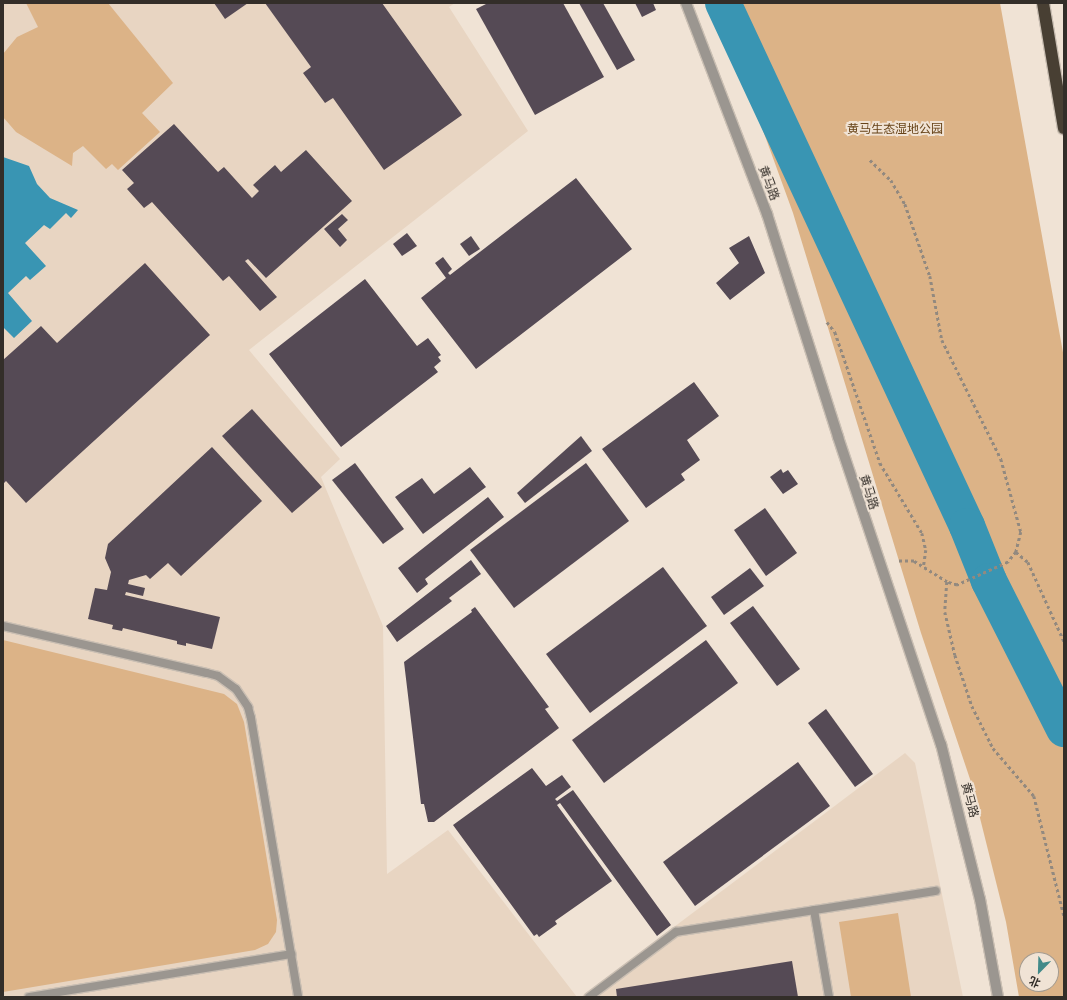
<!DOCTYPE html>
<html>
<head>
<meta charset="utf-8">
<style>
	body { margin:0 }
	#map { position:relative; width:1067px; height:1000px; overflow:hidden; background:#f0e3d5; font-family:Ubuntu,"Noto Sans SC",sans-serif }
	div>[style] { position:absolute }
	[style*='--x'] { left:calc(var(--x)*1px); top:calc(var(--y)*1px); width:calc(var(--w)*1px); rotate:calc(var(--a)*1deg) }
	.built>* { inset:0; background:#e8d5c2 }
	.green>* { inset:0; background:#dcb387 }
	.water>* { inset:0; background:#3995b3 }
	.river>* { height:36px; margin:-18px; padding:0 18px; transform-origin:18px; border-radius:18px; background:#3995b3 }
	.building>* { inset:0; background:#554a55 }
	.path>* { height:2.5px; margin-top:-1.25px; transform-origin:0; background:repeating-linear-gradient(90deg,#92897f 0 3px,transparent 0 6px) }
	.roads { filter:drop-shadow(1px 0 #cabfb3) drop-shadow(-1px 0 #cabfb3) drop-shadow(0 1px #cabfb3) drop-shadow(0 -1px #cabfb3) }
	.lane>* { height:8px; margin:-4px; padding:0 4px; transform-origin:4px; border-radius:4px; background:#9b9690 }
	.street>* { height:10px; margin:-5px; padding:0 5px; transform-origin:5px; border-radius:5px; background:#9b9690 }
	.highway>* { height:12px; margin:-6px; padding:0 6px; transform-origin:6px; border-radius:6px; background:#483f33 }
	span { translate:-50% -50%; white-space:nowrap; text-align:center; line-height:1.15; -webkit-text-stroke:4px #f0e3d5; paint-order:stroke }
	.park-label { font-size:12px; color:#664217 }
	.street-label { font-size:12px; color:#332e29 }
	.frame { position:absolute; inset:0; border:4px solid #332e29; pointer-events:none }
	.north { position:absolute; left:1019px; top:952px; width:40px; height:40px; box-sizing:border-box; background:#f0e3d5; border:1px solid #a49b90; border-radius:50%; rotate:203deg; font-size:11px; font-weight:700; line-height:16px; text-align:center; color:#332e29 }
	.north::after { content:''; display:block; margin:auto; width:14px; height:18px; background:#428a89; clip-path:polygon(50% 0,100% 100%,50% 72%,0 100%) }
</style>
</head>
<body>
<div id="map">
	<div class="built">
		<i style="clip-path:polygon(3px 3px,455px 3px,449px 7px,528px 131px,249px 350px,340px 459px,321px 477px,383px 626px,387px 874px,448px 830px,577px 997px,3px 997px)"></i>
		<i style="clip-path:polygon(905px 753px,915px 763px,963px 997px,581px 997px)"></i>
	</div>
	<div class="green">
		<i style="clip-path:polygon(26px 3px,108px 3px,173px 83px,142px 113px,160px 132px,118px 170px,112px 164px,106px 169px,83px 146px,73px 153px,72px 166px,16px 132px,3px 117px,3px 54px,17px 37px,38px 27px)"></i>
		<i style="clip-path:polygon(evenodd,712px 3px,1000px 3px,1064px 358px,1064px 997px,1019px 997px,1006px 922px,971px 782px,921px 633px,793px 213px,741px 70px,712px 3px,1027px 960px,1051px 960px,1051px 984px,1027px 984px,1027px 960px)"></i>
		<i style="clip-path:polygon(3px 640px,216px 692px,224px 694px,237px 704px,244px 722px,277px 920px,276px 932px,268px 944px,255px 950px,3px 992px)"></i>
		<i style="clip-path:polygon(898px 913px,911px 997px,851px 997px,839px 922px)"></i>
	</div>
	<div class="water">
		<i style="clip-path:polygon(3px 157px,29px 166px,37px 184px,50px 198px,78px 210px,71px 218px,66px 213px,50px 229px,44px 225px,25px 243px,46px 266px,30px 280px,26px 276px,8px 293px,32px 321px,14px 338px,3px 327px)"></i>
	</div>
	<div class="river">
		<i style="--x:723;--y:3;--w:577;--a:64.99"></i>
		<i style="--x:967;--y:526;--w:59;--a:68.2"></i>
		<i style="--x:989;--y:581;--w:166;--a:63.1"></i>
	</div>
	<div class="building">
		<i style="clip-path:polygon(214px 3px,248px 3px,225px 19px)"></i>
		<i style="clip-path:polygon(265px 3px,382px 3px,462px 115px,384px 170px,333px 98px,325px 103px,303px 73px,311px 67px)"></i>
		<i style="clip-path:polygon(488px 3px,563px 3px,604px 77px,535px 115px,476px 9px)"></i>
		<i style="clip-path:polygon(579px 3px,603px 3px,635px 60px,617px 70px)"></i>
		<i style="clip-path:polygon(635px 3px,653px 3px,656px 10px,642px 17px)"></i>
		<i style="clip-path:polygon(174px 124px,218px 172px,224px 167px,252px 198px,259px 191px,253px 185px,275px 165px,281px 172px,306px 150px,352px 201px,266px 278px,248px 259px,245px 261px,277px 297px,260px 311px,229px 276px,223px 281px,152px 202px,144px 208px,127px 189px,134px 183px,122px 170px)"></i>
		<i style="clip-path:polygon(576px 178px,632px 249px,476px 369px,421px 298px,446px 278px,435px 263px,443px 257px,452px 269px,448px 273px,450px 275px)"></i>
		<i style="clip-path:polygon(342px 214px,348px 220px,338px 229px,347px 240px,340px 247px,324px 229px)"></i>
		<i style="clip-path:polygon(407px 233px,417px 246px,402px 256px,393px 244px)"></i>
		<i style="clip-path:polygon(471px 236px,480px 249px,469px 256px,460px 244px)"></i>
		<i style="clip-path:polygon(749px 236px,765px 273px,730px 300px,716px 283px,739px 263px,729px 248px)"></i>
		<i style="clip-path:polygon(145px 263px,210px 335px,26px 503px,6px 481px,3px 484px,3px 360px,41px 326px,57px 343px)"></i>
		<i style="clip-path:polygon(365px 279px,417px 346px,428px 338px,441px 355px,438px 357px,441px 361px,434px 367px,438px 372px,341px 447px,269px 354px)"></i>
		<i style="clip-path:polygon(694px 382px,719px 416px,687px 440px,700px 460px,681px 474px,685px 480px,646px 508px,602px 449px)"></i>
		<i style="clip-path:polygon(252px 409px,322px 487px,292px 513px,222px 436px)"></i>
		<i style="clip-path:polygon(581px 436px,592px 451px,525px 503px,517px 493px)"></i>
		<i style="clip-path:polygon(212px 447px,262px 501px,181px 576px,168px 563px,150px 579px,146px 575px,129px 580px,128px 584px,145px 588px,143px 596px,126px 592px,125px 595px,220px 617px,212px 649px,186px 643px,186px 646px,177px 644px,177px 641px,123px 628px,122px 631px,112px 629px,113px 625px,88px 619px,95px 588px,107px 590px,111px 572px,105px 558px,108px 544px)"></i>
		<i style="clip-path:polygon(355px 463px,404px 529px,383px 544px,332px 480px)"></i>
		<i style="clip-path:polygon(586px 463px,629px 521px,514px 608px,470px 550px)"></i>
		<i style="clip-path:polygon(470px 467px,486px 487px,423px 534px,395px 497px,422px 478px,434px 494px)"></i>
		<i style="clip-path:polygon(781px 469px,783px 473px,788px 470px,798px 484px,783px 494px,770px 477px)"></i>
		<i style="clip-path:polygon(488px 497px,504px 517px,425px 579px,428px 584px,417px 593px,398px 568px)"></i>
		<i style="clip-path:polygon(765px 508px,797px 553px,766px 576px,734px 530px)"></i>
		<i style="clip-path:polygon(471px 560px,481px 574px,449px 598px,452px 601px,397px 642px,386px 626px)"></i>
		<i style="clip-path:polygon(663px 567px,707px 626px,590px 713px,546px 654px)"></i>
		<i style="clip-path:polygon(750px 568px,764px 586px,724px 615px,711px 597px)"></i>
		<i style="clip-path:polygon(753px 606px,800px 669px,777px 686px,730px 623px)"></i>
		<i style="clip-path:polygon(475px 607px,549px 707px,545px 709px,559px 728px,434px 822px,428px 822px,424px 804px,421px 804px,404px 662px,472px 612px,471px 610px)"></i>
		<i style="clip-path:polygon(706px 640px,738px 683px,604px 783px,572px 740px)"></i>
		<i style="clip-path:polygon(826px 709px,873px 774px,855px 787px,808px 723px)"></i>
		<i style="clip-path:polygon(798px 762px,830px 806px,695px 906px,663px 862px)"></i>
		<i style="clip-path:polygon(532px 768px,546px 786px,562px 775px,571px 787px,555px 799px,557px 801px,573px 790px,671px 925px,657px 936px,560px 803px,557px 805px,612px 881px,555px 921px,557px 924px,539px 937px,537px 934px,534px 936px,453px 825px)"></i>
		<i style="clip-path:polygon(792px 961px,798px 997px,617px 997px,616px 989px)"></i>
	</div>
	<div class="path">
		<i style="--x:870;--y:160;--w:29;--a:44"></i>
		<i style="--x:891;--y:180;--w:28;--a:60"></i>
		<i style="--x:905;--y:204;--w:76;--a:70.9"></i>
		<i style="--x:930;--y:276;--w:65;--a:79.4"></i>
		<i style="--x:942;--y:340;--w:133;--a:63.6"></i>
		<i style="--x:1001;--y:459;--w:76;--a:74.7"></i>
		<i style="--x:1021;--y:532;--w:21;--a:104"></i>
		<i style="--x:1016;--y:552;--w:13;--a:129"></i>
		<i style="--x:1008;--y:562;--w:56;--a:155.7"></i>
		<i style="--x:957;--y:585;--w:10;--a:-163"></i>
		<i style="--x:947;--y:582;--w:39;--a:-148"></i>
		<i style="--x:914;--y:561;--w:18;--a:180"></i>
		<i style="--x:827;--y:322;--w:13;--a:51"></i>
		<i style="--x:835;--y:332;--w:139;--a:71"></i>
		<i style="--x:880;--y:463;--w:82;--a:59"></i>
		<i style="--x:922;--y:533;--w:17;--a:77"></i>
		<i style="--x:926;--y:550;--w:15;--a:98"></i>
		<i style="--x:1016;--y:552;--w:16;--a:40"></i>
		<i style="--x:1028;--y:562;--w:87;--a:65.5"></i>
		<i style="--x:947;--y:582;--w:30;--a:94"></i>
		<i style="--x:945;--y:612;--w:44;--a:76.9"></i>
		<i style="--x:955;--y:655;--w:54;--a:71.6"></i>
		<i style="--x:972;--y:706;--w:47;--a:63.4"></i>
		<i style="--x:993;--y:748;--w:63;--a:49.5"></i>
		<i style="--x:1034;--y:796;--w:123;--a:75.9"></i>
	</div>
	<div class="roads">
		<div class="lane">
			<i style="--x:3;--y:626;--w:209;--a:13"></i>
			<i style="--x:207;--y:673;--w:11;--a:15"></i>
			<i style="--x:218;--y:676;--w:22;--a:36"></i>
			<i style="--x:236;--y:689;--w:22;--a:56"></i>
			<i style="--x:248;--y:707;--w:11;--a:75"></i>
			<i style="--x:251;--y:718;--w:283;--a:80.4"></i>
			<i style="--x:814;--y:910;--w:88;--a:80.2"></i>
			<i style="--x:29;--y:997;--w:266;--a:-9.3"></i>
			<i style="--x:589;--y:997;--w:109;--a:-36.8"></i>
			<i style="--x:676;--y:932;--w:263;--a:-9"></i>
		</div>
		<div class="street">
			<i style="--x:686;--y:3;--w:226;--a:69"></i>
			<i style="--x:767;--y:214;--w:234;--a:72.3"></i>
			<i style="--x:838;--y:437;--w:324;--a:71.5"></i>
			<i style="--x:941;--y:744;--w:160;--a:75.9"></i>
			<i style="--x:980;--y:899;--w:100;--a:79.6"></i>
		</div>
		<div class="highway">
			<i style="--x:1043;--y:3;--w:127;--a:80.5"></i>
		</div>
	</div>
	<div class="park-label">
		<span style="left:895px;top:129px">黄马生态湿地公园</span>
	</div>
	<div class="street-label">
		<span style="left:769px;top:183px;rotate:69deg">黄马路</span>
		<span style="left:869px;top:492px;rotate:72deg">黄马路</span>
		<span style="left:970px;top:800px;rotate:75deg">黄马路</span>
	</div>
	<div class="frame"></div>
	<div class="north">北</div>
</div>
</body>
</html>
